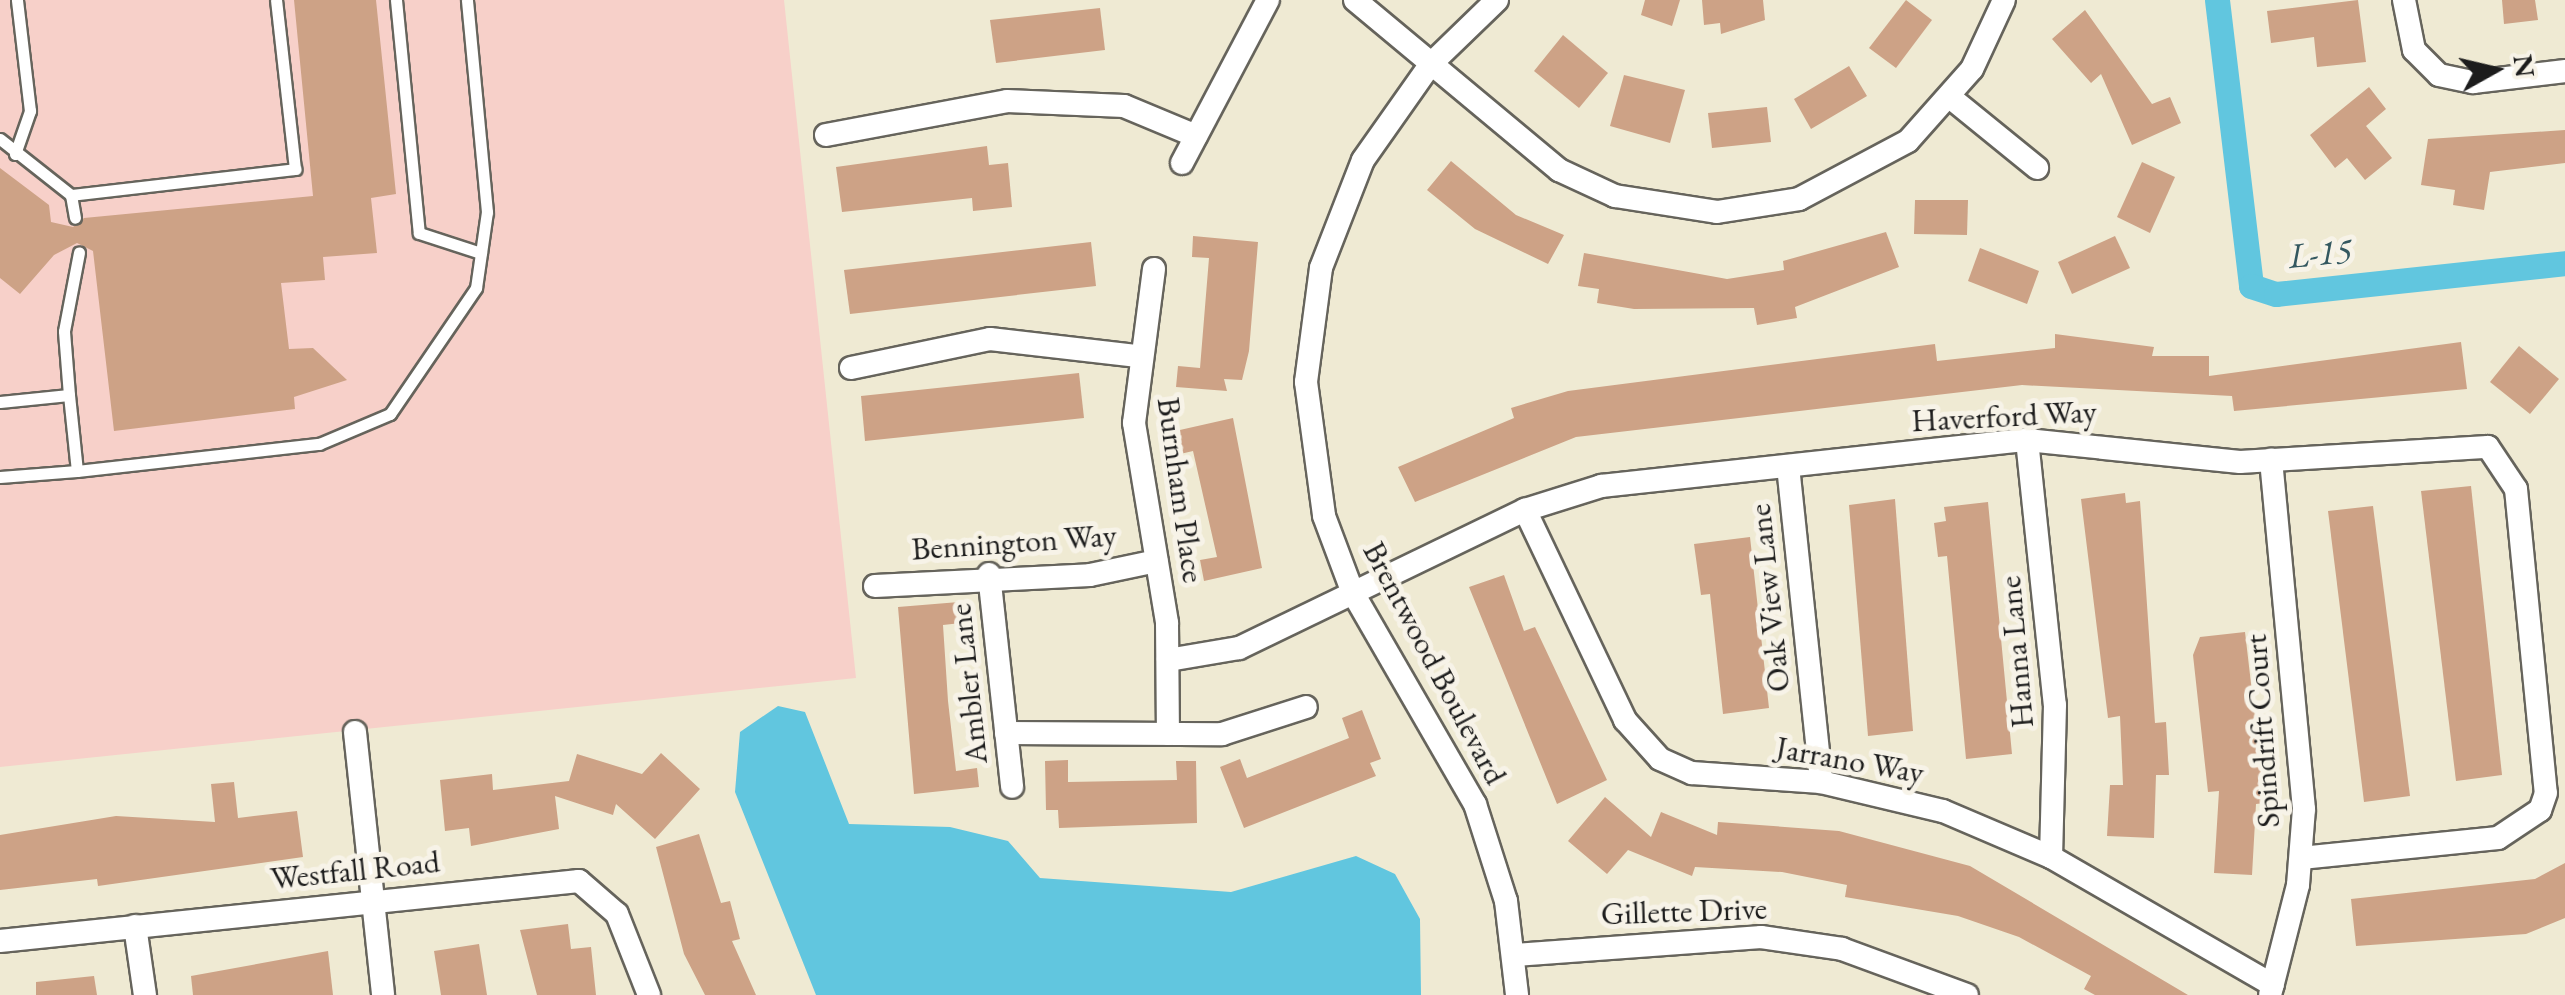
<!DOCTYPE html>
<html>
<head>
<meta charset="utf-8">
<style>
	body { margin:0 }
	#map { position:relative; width:2565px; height:995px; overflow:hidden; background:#efead3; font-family:"EB Garamond",serif }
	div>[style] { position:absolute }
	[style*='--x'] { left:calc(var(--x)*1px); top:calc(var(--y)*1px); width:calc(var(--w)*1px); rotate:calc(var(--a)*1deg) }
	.built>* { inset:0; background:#f7d0c9 }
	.water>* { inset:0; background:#61c6df }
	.canal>* { height:25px; margin:-12.5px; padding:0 12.5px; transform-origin:12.5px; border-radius:12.5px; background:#61c6df }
	.building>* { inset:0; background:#cda286 }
	.roads { filter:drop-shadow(2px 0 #66645c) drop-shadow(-2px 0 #66645c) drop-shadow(0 2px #66645c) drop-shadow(0 -2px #66645c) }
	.service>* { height:11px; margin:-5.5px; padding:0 5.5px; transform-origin:5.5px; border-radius:5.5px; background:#fff }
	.minor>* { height:22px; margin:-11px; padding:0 11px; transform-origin:11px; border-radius:11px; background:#fff }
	span { translate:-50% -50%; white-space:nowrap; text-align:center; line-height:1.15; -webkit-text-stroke:10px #f7f3e8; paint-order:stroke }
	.street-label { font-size:32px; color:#1c1c1c }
	.water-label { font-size:35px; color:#345860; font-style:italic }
	.north { position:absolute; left:2445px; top:20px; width:100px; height:100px; -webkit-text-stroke:8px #f7f3e8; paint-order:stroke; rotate:82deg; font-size:28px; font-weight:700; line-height:40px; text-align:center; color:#1c1c1c }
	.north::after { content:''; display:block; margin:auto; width:35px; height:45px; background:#1c1c1c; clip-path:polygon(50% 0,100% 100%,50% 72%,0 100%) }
</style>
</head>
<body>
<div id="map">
	<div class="built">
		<i style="clip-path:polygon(0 0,784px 0,856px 678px,0 767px)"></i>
	</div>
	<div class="water">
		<i style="clip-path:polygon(778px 706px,805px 712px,849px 824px,950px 827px,1008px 841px,1040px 878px,1231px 892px,1356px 856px,1395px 874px,1420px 919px,1421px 995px,816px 995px,735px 792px,740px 732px)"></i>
	</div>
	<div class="canal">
		<i style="--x:2217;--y:0;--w:288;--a:83.2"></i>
		<i style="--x:2251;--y:286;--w:26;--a:18"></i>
		<i style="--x:2276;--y:294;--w:291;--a:-6.1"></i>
	</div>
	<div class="building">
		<i style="clip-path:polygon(294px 0,376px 0,396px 194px,371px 198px,377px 253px,323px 257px,325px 280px,281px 283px,289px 349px,313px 348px,347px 380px,294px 397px,295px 409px,114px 431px,93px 251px,77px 243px,54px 255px,20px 294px,0 278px,0 168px,49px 205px,51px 222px,73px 227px,84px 218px,313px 196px)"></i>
		<i style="clip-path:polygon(1645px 0,1680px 0,1672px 26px,1641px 15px)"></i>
		<i style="clip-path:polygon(1702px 0,1763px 0,1765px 20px,1721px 34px,1720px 23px,1704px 25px)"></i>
		<i style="clip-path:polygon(1906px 0,1932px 20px,1896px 68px,1869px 48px)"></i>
		<i style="clip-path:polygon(2358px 0,2366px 62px,2317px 67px,2314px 37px,2271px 43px,2267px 11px)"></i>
		<i style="clip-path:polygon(2502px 0,2535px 0,2538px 20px,2504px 24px)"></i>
		<i style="clip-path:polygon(1100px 8px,1105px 50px,996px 63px,990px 20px)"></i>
		<i style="clip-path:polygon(2085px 10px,2152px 104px,2170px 97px,2181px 123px,2132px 145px,2101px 74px,2091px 83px,2052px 39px)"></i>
		<i style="clip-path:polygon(1563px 35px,1608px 73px,1579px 108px,1534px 71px)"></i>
		<i style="clip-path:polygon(1849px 66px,1867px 96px,1811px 129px,1794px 99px)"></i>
		<i style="clip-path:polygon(1624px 75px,1685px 90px,1670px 143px,1610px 126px)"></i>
		<i style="clip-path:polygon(2369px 87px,2386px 109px,2366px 126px,2392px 158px,2365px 180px,2347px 158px,2335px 168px,2310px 135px)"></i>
		<i style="clip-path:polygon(1767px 107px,1771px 142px,1712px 148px,1708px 113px)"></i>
		<i style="clip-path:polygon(2565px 130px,2565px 163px,2490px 172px,2484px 210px,2453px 205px,2455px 190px,2421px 185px,2428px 139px)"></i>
		<i style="clip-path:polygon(987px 146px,989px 165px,1008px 163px,1012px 207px,973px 211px,972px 198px,842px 212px,836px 167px)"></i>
		<i style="clip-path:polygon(1451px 161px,1516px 215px,1564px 235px,1548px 264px,1475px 229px,1427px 190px)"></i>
		<i style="clip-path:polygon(2142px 162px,2175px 177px,2150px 233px,2117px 217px)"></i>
		<i style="clip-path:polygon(1915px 200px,1968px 200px,1967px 235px,1914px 234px)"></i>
		<i style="clip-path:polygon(1886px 232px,1899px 267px,1795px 307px,1797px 318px,1757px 325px,1754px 308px,1634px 309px,1597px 303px,1599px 289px,1578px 286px,1584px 253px,1727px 279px,1784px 270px,1783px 261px)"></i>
		<i style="clip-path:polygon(1193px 236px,1258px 242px,1249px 351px,1242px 380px,1224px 379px,1227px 391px,1176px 387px,1178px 366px,1200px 368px,1209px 258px,1192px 257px)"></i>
		<i style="clip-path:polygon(2115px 236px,2130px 268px,2072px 294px,2058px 262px)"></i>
		<i style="clip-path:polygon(1091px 242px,1096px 286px,850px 314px,844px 270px)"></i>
		<i style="clip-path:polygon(1980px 248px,2039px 271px,2027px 304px,1968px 281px)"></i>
		<i style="clip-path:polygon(2055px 334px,2154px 347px,2152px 356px,2209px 356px,2209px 376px,2461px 342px,2467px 389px,2234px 411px,2232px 396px,2022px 385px,1576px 437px,1415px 502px,1398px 467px,1514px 418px,1511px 408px,1568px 391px,1935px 344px,1937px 361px,2055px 348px)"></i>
		<i style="clip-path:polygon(2519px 346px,2559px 379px,2530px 414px,2490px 382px)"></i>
		<i style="clip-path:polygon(1079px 373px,1084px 418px,865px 441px,861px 396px)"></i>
		<i style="clip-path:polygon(1233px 418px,1262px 568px,1204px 581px,1200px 560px,1217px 557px,1193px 451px,1176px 455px,1171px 432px)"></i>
		<i style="clip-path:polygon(2471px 486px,2502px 775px,2456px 781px,2421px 491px)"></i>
		<i style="clip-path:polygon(2125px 493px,2126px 503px,2140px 501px,2155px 723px,2166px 722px,2169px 775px,2156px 775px,2154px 838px,2107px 836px,2110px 785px,2123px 785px,2120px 716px,2108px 718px,2081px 499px)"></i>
		<i style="clip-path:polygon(1895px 499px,1913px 731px,1868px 736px,1849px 505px)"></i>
		<i style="clip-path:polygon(1988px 502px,2012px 754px,1966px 759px,1947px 556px,1938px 557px,1934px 523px,1946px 521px,1944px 507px)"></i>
		<i style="clip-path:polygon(2373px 506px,2410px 796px,2364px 802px,2328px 511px)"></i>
		<i style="clip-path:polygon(1750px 537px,1769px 708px,1723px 714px,1710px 594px,1701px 595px,1694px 544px)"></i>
		<i style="clip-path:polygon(1504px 575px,1524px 631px,1535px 627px,1607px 780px,1557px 804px,1469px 587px)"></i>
		<i style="clip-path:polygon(959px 602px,961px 623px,943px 625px,948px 701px,956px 771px,977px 768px,979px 787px,914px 794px,898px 607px)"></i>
		<i style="clip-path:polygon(2245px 632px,2265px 803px,2256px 804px,2252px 875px,2214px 873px,2219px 791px,2208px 792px,2193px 655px,2200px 637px)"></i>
		<i style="clip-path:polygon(1362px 710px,1381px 759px,1370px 763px,1376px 776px,1244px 828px,1220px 767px,1240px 759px,1247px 778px,1349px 738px,1342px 718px)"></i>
		<i style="clip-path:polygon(661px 753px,700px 789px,655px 839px,616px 804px,613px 815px,555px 796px,559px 829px,471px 846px,469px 828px,445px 831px,440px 780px,492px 774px,493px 790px,569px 781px,577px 754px,642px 774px)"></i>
		<i style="clip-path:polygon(1068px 760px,1068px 782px,1177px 780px,1176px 761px,1196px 761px,1197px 823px,1059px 828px,1058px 810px,1046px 810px,1045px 761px)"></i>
		<i style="clip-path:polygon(234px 782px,238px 818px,297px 811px,303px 857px,98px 886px,97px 879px,0 890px,0 835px,116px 816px,215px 822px,211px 784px)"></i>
		<i style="clip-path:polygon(1605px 797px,1651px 837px,1661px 812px,1717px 835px,1718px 822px,1839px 831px,1970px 866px,2188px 995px,2095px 995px,2084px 989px,2091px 976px,2019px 937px,1958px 916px,1845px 897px,1847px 885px,1782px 872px,1695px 867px,1692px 876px,1628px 850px,1607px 874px,1568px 841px)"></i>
		<i style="clip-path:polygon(699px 834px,721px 903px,730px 901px,740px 939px,732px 941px,756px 995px,705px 995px,684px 954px,656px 847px)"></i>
		<i style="clip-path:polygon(2565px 863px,2565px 918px,2526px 934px,2356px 946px,2351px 899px,2535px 879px)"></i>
		<i style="clip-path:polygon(568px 924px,571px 949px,591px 947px,596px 995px,537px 995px,520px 930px)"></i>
		<i style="clip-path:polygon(479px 944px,487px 995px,441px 995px,434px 951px)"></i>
		<i style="clip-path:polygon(328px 951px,333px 995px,193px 995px,191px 976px)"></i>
		<i style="clip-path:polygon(94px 976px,97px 995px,36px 995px,36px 982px)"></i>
	</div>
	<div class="roads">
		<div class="service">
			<i style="--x:396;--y:0;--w:234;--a:84.4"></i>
			<i style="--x:419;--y:233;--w:65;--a:17.9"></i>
			<i style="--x:0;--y:139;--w:90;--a:38.3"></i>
			<i style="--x:71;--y:195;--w:23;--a:80"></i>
			<i style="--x:15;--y:154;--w:46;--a:-70.8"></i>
			<i style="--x:30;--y:111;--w:112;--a:-96.7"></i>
			<i style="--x:71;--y:195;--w:226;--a:-6.6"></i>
			<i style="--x:295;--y:169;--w:170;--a:-96.4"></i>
			<i style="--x:69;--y:395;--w:76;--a:84"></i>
			<i style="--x:77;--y:471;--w:244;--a:-6.4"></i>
			<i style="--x:319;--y:444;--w:77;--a:-22.9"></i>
			<i style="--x:390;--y:414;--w:153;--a:-55.7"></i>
			<i style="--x:476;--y:288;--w:77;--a:-81.8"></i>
			<i style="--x:487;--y:212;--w:213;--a:-95.4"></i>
			<i style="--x:0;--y:402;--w:69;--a:-5.8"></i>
			<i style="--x:69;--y:395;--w:64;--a:-94.5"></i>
			<i style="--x:64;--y:331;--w:80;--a:-79.2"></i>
			<i style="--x:0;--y:477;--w:77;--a:-4.5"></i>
		</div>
		<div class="minor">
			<i style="--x:1355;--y:0;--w:266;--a:39.8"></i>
			<i style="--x:1559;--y:170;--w:62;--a:24.9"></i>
			<i style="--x:1615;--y:196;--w:103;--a:8.9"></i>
			<i style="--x:1717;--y:212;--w:83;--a:-9"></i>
			<i style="--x:1799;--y:199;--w:123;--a:-28"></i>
			<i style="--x:1908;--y:141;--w:96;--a:-48.4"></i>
			<i style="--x:1972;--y:69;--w:76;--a:-65.1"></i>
			<i style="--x:1497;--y:0;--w:93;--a:135.9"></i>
			<i style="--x:1430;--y:65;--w:116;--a:125.2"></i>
			<i style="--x:1363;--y:160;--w:116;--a:111.3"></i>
			<i style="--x:1321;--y:268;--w:115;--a:97.5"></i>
			<i style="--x:1306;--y:382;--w:135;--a:82.3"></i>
			<i style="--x:1324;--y:516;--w:82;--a:69.4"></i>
			<i style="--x:1353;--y:593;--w:244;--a:60"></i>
			<i style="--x:1475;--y:804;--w:102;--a:72.3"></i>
			<i style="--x:1506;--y:901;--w:95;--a:83.3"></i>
			<i style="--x:2404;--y:0;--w:51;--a:78.7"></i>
			<i style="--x:2414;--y:50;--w:35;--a:45"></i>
			<i style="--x:2439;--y:75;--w:35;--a:12"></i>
			<i style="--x:2473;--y:82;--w:93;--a:-6.8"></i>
			<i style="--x:1951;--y:98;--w:111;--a:39.1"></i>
			<i style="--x:826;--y:135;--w:184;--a:-10.6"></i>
			<i style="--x:1007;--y:101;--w:117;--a:2.4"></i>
			<i style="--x:1124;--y:106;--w:78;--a:22.6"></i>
			<i style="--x:1182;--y:163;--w:184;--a:-62.2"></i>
			<i style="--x:1154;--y:269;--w:155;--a:97.4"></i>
			<i style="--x:1134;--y:423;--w:203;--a:80.6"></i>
			<i style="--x:1167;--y:623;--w:111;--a:89.5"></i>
			<i style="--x:851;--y:368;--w:142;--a:-11.8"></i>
			<i style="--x:990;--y:339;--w:149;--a:6.6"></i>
			<i style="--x:2027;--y:440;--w:266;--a:84"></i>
			<i style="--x:2055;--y:705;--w:152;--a:91.5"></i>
			<i style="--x:1788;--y:466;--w:318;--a:84"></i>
			<i style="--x:1525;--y:510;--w:233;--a:64.5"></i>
			<i style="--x:1625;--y:720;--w:52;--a:48.1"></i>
			<i style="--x:1660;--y:759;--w:35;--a:24"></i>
			<i style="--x:1692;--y:773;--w:129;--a:4"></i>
			<i style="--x:1821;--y:782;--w:125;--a:13.4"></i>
			<i style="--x:1943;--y:811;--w:117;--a:23.1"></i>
			<i style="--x:2051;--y:857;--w:256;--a:30"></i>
			<i style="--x:989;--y:574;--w:214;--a:83.8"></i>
			<i style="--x:875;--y:586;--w:215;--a:-2.9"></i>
			<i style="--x:1090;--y:575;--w:68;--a:-11.8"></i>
			<i style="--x:1168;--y:660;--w:72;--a:-9.6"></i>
			<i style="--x:1239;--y:648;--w:318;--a:-25.8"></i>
			<i style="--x:1525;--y:510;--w:80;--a:-17.5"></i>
			<i style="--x:1601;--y:486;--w:428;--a:-6.2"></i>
			<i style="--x:2027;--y:440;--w:214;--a:5.9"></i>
			<i style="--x:2240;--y:462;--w:248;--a:-3.5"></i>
			<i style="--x:2488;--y:447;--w:50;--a:56.3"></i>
			<i style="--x:2516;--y:489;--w:305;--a:84.4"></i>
			<i style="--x:2546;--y:793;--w:18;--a:109"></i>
			<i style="--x:2540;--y:810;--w:50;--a:146.3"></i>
			<i style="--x:2498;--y:838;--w:198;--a:174.2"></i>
			<i style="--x:355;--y:732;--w:264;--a:83.9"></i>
			<i style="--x:1006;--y:733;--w:216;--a:0.3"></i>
			<i style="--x:1222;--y:734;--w:88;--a:-17.8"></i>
			<i style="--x:135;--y:926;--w:70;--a:81.8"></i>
			<i style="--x:0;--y:941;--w:582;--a:-5.92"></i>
			<i style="--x:579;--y:881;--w:50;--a:41"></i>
			<i style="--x:617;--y:914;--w:87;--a:68.4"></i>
			<i style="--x:1515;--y:955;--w:247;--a:-4.2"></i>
			<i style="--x:1761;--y:937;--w:82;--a:8.4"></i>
			<i style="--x:1842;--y:949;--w:133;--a:20.2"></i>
			<i style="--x:2270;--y:995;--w:114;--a:-75.7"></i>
			<i style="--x:2298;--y:885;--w:76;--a:-85.5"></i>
			<i style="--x:2304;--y:809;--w:351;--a:-95.4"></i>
		</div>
	</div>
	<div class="street-label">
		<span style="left:2004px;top:416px;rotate:-3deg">Haverford Way</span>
		<span style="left:1181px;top:490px;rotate:82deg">Burnham Place</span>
		<span style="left:1014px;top:542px;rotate:-4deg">Bennington Way</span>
		<span style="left:1769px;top:598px;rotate:-96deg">Oak View Lane</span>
		<span style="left:2016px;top:652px;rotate:-95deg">Hanna Lane</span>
		<span style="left:1435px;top:663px;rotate:62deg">Brentwood Boulevard</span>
		<span style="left:968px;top:684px;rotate:-96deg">Ambler Lane</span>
		<span style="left:2262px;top:731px;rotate:-94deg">Spindrift Court</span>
		<span style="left:1850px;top:760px;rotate:10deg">Jarrano Way</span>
		<span style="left:355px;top:870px;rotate:-6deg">Westfall Road</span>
		<span style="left:1684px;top:911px;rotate:-2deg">Gillette Drive</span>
	</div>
	<div class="water-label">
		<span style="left:2320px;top:253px;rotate:-6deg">L-15</span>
	</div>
	<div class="north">N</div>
</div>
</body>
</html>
